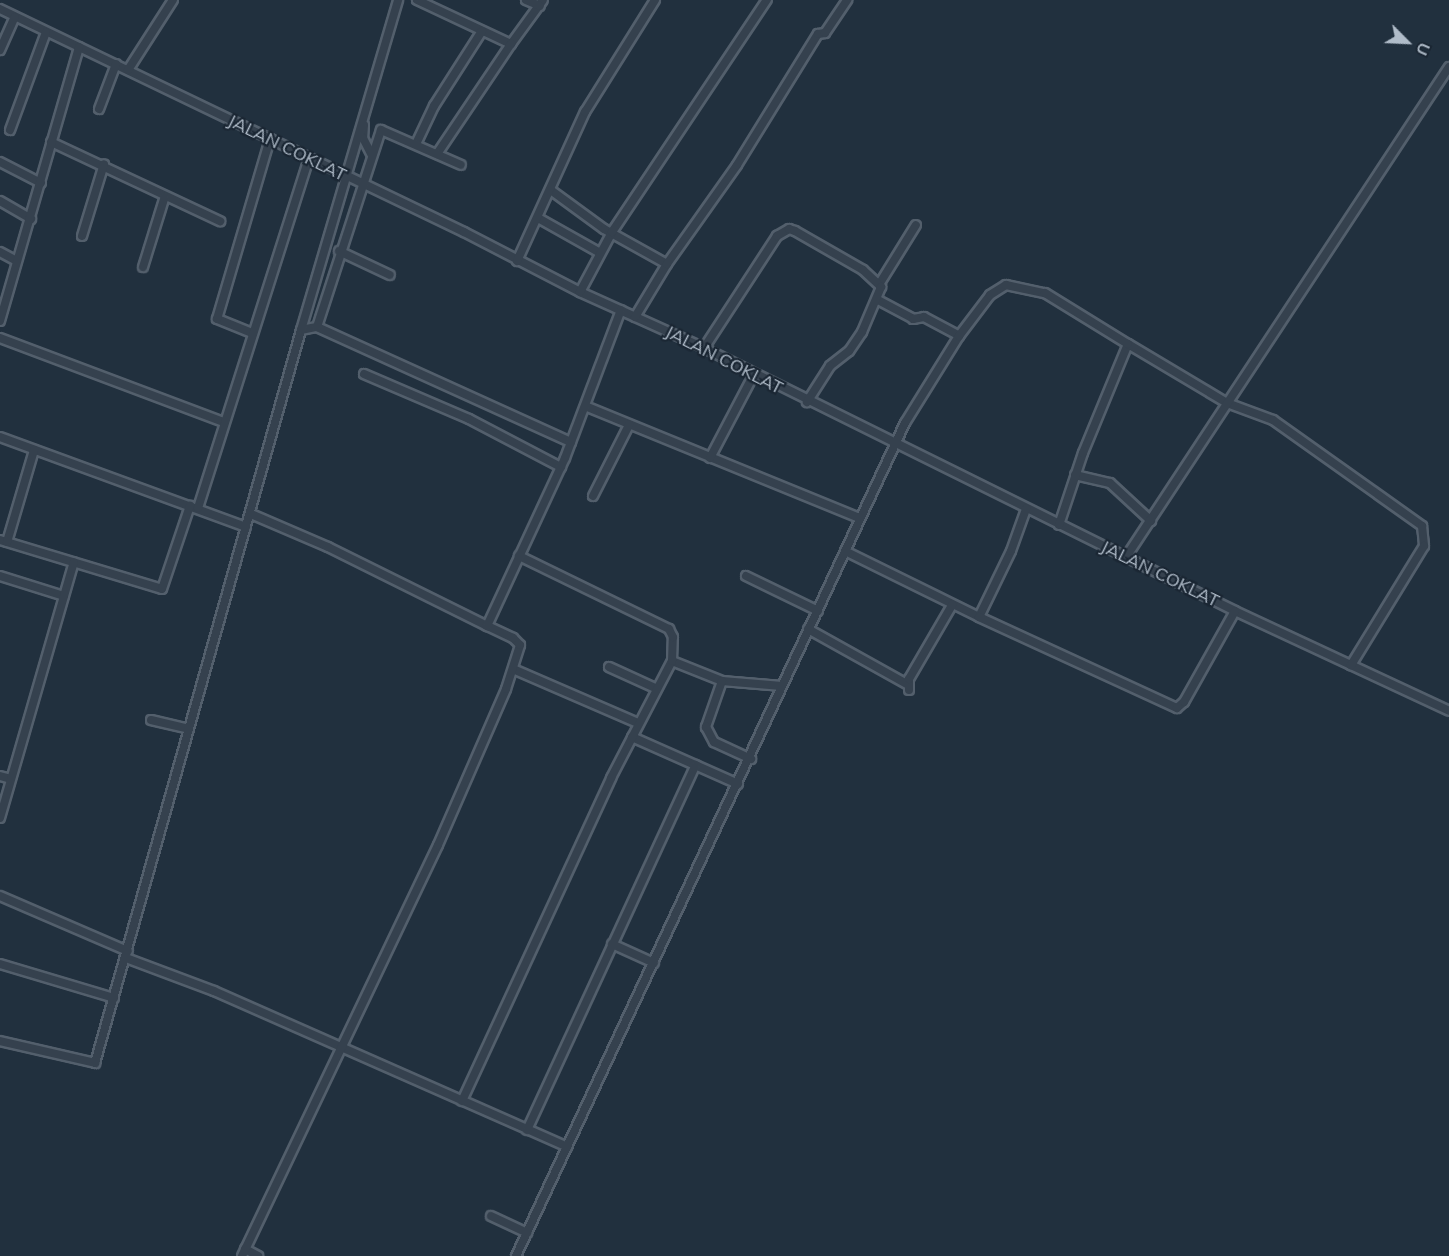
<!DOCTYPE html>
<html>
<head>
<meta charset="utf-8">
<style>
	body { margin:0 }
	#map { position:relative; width:1449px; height:1256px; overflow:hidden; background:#21303e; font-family:Mulish,sans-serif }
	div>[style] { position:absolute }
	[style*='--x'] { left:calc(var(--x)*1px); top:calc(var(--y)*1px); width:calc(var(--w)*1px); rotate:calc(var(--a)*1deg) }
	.roads { filter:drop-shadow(2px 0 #535f6c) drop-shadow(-2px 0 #535f6c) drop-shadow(0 2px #535f6c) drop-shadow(0 -2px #535f6c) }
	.street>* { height:8px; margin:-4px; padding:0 4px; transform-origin:4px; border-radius:4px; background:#35414e }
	span { translate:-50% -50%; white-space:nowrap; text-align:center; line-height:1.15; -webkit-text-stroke:4.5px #1a2633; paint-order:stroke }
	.street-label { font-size:18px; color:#b0bcc9 }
	.north { position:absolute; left:1377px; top:12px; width:60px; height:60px; -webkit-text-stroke:4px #1a2633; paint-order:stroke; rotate:114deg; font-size:16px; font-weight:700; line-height:24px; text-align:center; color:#b0bcc9 }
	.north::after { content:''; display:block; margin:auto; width:21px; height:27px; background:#b0bcc9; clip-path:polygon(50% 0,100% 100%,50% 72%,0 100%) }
</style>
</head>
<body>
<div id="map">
	<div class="roads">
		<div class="street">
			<i style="--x:417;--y:0;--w:104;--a:25.1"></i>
			<i style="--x:511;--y:44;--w:54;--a:-54"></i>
			<i style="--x:526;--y:0;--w:15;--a:23"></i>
			<i style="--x:0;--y:9;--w:515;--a:25.67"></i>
			<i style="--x:464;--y:232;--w:131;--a:27.3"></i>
			<i style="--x:580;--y:292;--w:136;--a:24.3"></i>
			<i style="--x:704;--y:348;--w:593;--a:26.35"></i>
			<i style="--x:1235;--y:611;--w:236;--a:25"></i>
			<i style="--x:0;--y:50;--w:36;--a:-66"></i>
			<i style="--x:128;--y:70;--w:83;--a:-57.3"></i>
			<i style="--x:99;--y:109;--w:48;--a:-69.3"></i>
			<i style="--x:364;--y:125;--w:13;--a:94"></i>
			<i style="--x:363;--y:138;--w:18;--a:63"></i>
			<i style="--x:10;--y:130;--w:104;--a:-69.8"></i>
			<i style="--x:51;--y:142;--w:187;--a:25.1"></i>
			<i style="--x:416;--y:144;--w:42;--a:-64.7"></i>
			<i style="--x:434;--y:106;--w:89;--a:-57.4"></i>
			<i style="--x:437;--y:154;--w:133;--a:-56.1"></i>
			<i style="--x:0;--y:162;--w:46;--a:27.1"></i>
			<i style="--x:552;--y:191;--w:64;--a:36.2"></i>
			<i style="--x:604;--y:229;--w:72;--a:29.1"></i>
			<i style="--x:0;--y:201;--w:36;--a:30"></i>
			<i style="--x:538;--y:218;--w:71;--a:29.4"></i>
			<i style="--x:82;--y:236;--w:75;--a:-73"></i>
			<i style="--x:339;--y:251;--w:56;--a:25.2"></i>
			<i style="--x:0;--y:252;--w:19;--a:28"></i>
			<i style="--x:517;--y:261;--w:164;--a:-65.5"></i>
			<i style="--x:585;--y:112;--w:132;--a:-58"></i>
			<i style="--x:143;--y:267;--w:74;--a:-72.8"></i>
			<i style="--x:880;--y:283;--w:68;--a:-58.2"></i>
			<i style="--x:580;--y:292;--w:68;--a:-61.9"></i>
			<i style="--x:612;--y:232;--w:279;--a:-56.3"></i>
			<i style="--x:878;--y:300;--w:40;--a:28"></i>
			<i style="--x:913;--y:319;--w:11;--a:-10"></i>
			<i style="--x:924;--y:317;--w:40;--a:28"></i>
			<i style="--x:635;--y:317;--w:62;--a:-58.9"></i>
			<i style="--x:667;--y:264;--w:121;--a:-54.7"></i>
			<i style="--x:737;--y:165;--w:154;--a:-58.3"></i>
			<i style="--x:818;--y:34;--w:7;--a:-8"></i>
			<i style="--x:825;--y:33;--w:40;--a:-56"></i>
			<i style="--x:0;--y:321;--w:285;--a:-73.9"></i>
			<i style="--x:317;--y:327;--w:279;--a:24.4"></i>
			<i style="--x:301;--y:330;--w:16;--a:-11"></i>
			<i style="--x:317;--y:327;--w:207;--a:-72"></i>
			<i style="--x:381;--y:130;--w:87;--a:23.6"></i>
			<i style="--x:252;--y:333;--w:38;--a:-158"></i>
			<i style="--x:217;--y:319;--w:188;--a:-73.6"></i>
			<i style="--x:0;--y:338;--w:238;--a:20.6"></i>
			<i style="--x:704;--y:348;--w:134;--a:-56.9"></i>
			<i style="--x:777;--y:236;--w:14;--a:-30"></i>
			<i style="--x:789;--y:229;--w:6;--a:18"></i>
			<i style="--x:795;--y:231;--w:78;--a:29.8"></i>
			<i style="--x:863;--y:270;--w:25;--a:43"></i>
			<i style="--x:881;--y:287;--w:49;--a:112.9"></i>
			<i style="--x:862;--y:332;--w:23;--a:124"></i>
			<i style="--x:849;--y:351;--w:24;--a:142"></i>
			<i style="--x:830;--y:366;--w:43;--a:122.6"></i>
			<i style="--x:364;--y:374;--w:114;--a:23.2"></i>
			<i style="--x:469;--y:419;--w:104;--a:27.6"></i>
			<i style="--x:585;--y:406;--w:297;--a:22.2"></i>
			<i style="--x:0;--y:437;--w:262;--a:20.1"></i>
			<i style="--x:710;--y:458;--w:93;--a:-62.3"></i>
			<i style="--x:1075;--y:475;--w:36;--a:13"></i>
			<i style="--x:1110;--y:483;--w:56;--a:42.8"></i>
			<i style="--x:593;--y:496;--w:80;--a:-63.1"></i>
			<i style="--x:198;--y:508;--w:367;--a:-72.4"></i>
			<i style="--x:251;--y:514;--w:84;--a:23.2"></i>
			<i style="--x:328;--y:547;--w:178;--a:26.4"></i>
			<i style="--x:1059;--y:525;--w:76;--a:-71.6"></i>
			<i style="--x:1083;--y:453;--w:118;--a:-67.6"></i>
			<i style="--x:1128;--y:344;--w:115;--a:30.8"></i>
			<i style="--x:1227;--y:403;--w:49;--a:20.3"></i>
			<i style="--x:1273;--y:420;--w:183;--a:35.4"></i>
			<i style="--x:1422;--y:526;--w:20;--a:84"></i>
			<i style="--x:1424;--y:546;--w:140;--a:121.5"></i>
			<i style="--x:0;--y:540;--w:169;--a:16.8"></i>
			<i style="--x:162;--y:589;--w:88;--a:-71.4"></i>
			<i style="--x:7;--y:542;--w:96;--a:-73.6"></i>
			<i style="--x:845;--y:551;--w:149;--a:26.2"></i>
			<i style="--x:979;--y:617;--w:73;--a:-64.1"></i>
			<i style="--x:1011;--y:551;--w:45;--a:-70.3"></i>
			<i style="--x:1126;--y:557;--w:587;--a:-56.61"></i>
			<i style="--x:0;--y:576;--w:67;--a:17.4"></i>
			<i style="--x:746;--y:576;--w:80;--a:25.9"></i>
			<i style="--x:979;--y:617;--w:218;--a:24.7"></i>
			<i style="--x:1177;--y:708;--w:9;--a:-41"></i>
			<i style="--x:1184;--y:702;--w:104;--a:-60.7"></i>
			<i style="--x:808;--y:629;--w:113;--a:29.1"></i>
			<i style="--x:672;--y:661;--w:54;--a:21.8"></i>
			<i style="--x:722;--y:681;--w:60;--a:4.8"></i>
			<i style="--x:609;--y:667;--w:51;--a:24.5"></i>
			<i style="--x:513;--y:669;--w:136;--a:23.4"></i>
			<i style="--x:722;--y:681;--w:49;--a:109.2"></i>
			<i style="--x:706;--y:727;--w:17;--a:62"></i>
			<i style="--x:714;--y:742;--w:41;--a:24.7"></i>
			<i style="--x:909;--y:690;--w:11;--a:-90"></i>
			<i style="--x:909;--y:679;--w:86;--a:-59.8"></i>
			<i style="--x:151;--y:720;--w:39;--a:13"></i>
			<i style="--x:632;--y:737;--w:116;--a:23.9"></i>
			<i style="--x:0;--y:776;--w:11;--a:15"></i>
			<i style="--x:0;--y:818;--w:266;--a:-73.9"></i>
			<i style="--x:0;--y:896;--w:139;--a:23.3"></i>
			<i style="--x:612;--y:944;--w:46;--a:24.3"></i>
			<i style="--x:126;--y:958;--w:94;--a:20.6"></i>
			<i style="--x:214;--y:991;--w:386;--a:23.8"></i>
			<i style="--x:0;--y:964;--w:119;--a:16.6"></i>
			<i style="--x:0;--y:1041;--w:98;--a:13"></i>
			<i style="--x:95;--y:1063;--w:761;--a:-74.3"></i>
			<i style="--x:301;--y:330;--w:344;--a:-73.6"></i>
			<i style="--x:462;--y:1101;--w:356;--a:-65.2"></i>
			<i style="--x:611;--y:778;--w:132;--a:-62.5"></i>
			<i style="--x:672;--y:661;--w:24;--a:-88"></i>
			<i style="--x:673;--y:637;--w:9;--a:-117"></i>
			<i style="--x:669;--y:629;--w:167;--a:-154"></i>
			<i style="--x:527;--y:1130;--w:402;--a:-65.2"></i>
			<i style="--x:491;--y:1216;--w:40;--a:25"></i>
			<i style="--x:245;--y:1249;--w:15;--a:28"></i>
			<i style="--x:242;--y:1256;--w:455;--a:-64.5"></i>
			<i style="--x:438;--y:845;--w:170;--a:-66.4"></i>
			<i style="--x:506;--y:689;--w:46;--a:-72.3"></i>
			<i style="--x:520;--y:645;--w:10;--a:-135"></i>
			<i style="--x:513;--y:638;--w:29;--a:-155"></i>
			<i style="--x:487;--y:626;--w:185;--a:-65.1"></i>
			<i style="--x:565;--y:458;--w:158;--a:-69.3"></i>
			<i style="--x:516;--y:1256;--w:919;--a:-64.97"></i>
			<i style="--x:905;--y:423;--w:102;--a:-58.2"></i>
			<i style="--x:959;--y:336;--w:51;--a:-52.9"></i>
			<i style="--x:990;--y:295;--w:19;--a:-32"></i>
			<i style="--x:1006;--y:285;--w:40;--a:12"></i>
			<i style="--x:1045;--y:293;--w:97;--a:31.6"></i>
		</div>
	</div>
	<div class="street-label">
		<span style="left:287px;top:148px;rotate:26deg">JALAN COKLAT</span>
		<span style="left:724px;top:360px;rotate:27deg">JALAN COKLAT</span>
		<span style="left:1160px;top:574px;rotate:26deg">JALAN COKLAT</span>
	</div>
	<div class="north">U</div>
</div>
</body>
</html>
